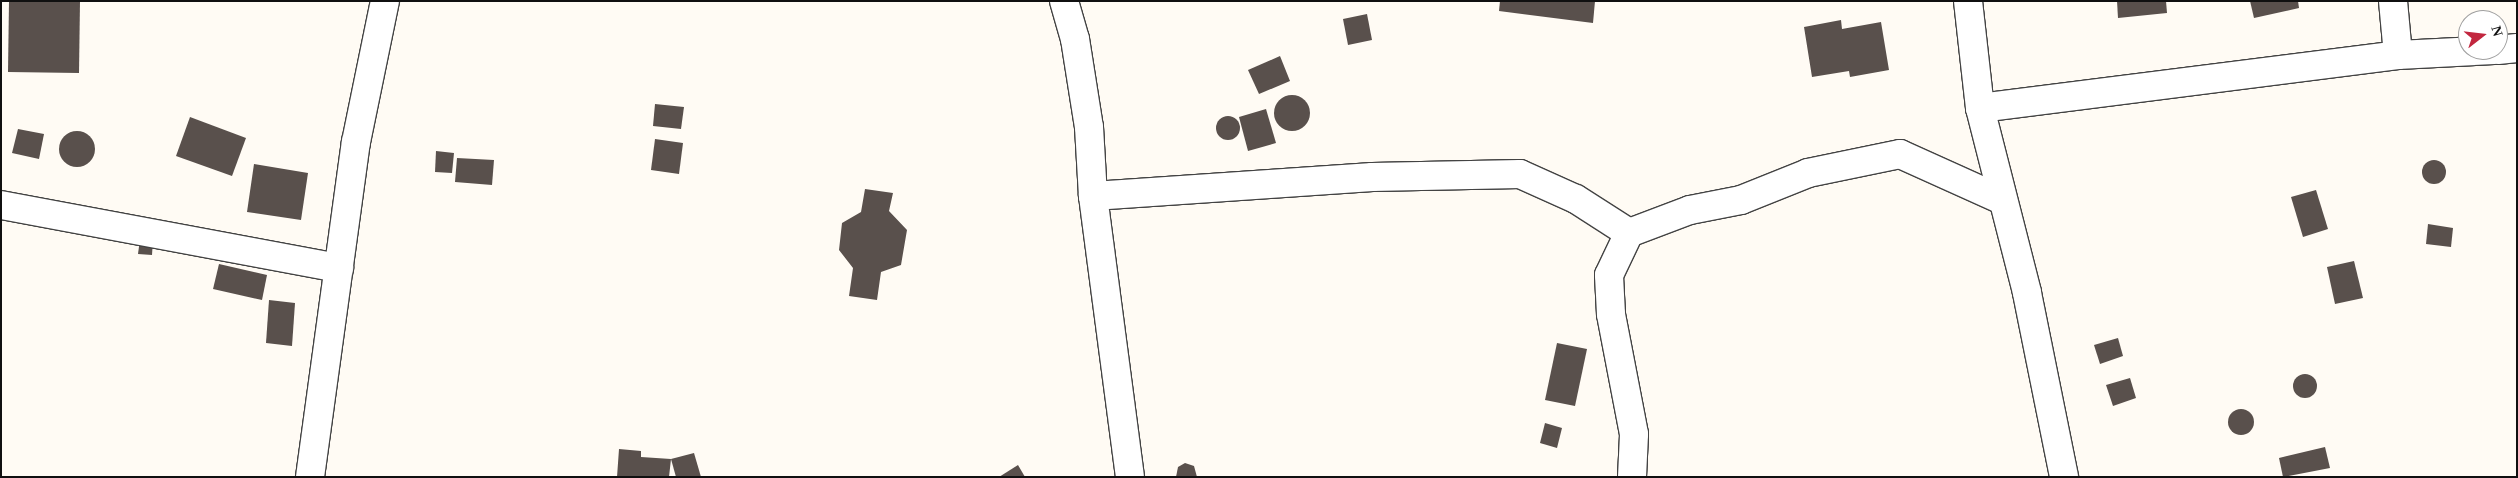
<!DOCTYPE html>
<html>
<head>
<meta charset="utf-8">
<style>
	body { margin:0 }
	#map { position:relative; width:2518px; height:478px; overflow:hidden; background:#fffbf4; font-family:Georgia,serif }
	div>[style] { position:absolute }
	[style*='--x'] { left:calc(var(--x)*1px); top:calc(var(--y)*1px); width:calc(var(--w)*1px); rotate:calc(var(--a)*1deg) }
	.building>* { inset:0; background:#59504c }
	.round { border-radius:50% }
	.roads { filter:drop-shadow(1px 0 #434343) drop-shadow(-1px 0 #434343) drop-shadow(0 1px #434343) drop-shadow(0 -1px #434343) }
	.minor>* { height:28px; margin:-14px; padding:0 14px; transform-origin:14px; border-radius:14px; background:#fff }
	span { translate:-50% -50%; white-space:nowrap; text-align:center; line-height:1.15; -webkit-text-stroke:5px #fff; paint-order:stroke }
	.frame { position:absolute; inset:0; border:2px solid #101010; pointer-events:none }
	.north { position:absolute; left:2458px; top:10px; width:50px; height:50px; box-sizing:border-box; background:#fff; border:1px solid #9f9f9f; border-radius:50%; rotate:74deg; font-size:14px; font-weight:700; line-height:20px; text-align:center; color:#101010 }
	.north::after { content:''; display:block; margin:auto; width:18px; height:22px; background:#c2273f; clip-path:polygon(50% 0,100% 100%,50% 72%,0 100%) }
</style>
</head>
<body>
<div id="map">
	<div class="building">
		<i style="clip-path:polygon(9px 1px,80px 1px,79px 73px,8px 72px)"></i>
		<i style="clip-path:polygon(1500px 1px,1595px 1px,1593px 23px,1499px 11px)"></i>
		<i style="clip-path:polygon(2117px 1px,2166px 1px,2167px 13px,2118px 18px)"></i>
		<i style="clip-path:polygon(2250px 1px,2298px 1px,2299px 8px,2254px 18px)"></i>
		<i style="clip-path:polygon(1367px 14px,1372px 40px,1348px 45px,1343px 19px)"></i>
		<i style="clip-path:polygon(1841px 20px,1842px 29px,1881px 22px,1889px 70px,1850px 77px,1849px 71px,1812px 77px,1804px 27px)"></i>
		<i style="clip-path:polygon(1280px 56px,1290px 81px,1259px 94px,1248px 70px)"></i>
		<i class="round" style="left:1274px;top:95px;width:36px;height:36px"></i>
		<i style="clip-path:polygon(655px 104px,684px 107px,681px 129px,653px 126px)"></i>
		<i style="clip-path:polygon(1266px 109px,1276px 143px,1248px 151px,1239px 117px)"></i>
		<i class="round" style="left:1216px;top:116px;width:24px;height:24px"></i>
		<i style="clip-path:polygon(190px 117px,246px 138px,232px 176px,176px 156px)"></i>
		<i style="clip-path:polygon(18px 129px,44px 134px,39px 159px,12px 153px)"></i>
		<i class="round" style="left:59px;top:131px;width:36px;height:36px"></i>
		<i style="clip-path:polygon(655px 139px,683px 143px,679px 174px,651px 170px)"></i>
		<i style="clip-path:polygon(436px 151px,454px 153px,452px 173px,435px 172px)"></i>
		<i style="clip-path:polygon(457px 158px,494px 160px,492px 185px,455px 182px)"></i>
		<i class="round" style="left:2422px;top:160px;width:24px;height:24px"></i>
		<i style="clip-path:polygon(254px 164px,308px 173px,301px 220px,247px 212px)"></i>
		<i style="clip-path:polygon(865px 189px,893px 193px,889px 211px,907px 230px,901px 265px,881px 272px,877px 300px,849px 296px,853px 268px,839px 250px,842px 223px,861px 212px)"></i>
		<i style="clip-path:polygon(2316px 190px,2328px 229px,2303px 237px,2291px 197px)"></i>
		<i style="clip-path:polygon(2428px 224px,2453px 228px,2451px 247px,2426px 244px)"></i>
		<i style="clip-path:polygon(140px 239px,153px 240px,152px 255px,138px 254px)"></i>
		<i style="clip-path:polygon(2354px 261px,2363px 298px,2335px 304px,2327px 267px)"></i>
		<i style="clip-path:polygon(219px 264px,267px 275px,262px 300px,213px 289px)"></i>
		<i style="clip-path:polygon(269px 300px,295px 303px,292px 346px,266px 343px)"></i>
		<i style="clip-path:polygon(2118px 338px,2123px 356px,2100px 364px,2094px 345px)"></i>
		<i style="clip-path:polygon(1557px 343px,1587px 349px,1575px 406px,1545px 400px)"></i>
		<i class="round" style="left:2293px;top:374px;width:24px;height:24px"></i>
		<i style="clip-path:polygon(2130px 378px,2136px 398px,2113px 406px,2106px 385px)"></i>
		<i class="round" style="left:2228px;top:409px;width:26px;height:26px"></i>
		<i style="clip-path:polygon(1545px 423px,1562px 428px,1557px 448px,1540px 443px)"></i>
		<i style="clip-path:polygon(2325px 447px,2330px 468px,2283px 477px,2279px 458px)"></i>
		<i style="clip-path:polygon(619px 449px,641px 451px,641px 457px,671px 459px,669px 477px,617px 477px)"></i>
		<i style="clip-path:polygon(694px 453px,701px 477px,676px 477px,671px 459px)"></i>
		<i style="clip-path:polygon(1185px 463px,1194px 466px,1197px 477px,1176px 477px,1178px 467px)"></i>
		<i style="clip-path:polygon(1018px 465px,1025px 477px,999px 477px)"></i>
	</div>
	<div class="roads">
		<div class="minor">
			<i style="--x:1064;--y:1;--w:40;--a:74"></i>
			<i style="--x:1075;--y:39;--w:89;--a:81"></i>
			<i style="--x:1089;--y:127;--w:69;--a:86.7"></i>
			<i style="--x:1093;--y:196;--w:283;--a:82.5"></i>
			<i style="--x:1968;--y:1;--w:108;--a:83.6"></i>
			<i style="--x:1980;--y:108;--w:191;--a:75.7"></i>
			<i style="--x:2027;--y:293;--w:188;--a:78.6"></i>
			<i style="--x:2393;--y:1;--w:54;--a:84.7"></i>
			<i style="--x:2498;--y:50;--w:19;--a:-6"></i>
			<i style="--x:1980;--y:108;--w:421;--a:-7.2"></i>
			<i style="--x:2398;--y:55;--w:96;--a:-3"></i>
			<i style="--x:1093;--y:196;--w:280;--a:-3.9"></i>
			<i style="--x:1372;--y:177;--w:148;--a:-1.2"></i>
			<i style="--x:1520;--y:174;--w:61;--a:24.1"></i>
			<i style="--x:1576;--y:199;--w:63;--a:32.7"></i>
			<i style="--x:1;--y:205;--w:344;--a:10.6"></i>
			<i style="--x:310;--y:477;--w:338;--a:-82.2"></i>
			<i style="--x:356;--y:142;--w:144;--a:-78.4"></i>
			<i style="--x:1632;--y:477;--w:43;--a:-87.3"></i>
			<i style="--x:1634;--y:434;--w:122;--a:-100.9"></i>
			<i style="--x:1611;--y:314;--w:39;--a:-93"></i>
			<i style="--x:1609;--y:275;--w:47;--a:-64.5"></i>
			<i style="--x:1629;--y:233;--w:65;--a:-20.7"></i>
			<i style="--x:1690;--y:210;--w:52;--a:-11.1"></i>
			<i style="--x:1741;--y:200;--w:72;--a:-21.9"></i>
			<i style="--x:1808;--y:173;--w:94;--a:-11.7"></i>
			<i style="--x:1900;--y:154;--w:112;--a:24.3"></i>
		</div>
	</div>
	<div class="frame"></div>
	<div class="north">N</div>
</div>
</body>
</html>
